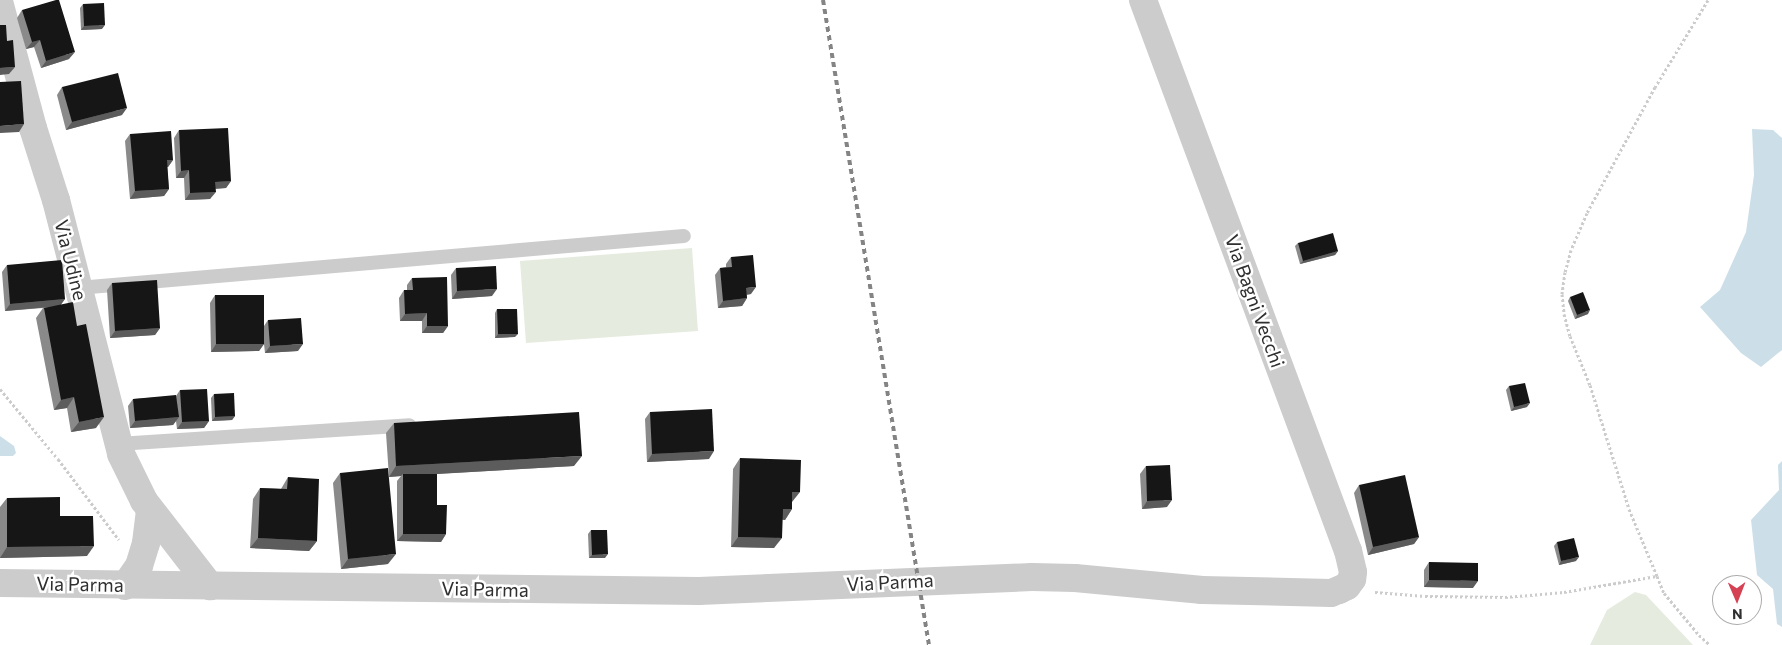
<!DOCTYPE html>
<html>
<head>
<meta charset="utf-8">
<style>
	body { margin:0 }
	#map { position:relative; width:1782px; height:645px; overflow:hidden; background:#fff; font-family:Commissioner,sans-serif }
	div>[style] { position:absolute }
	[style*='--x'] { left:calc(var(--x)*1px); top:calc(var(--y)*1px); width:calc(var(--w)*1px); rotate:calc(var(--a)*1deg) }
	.green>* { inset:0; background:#e5ebde }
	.water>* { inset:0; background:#ccdfe9 }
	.path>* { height:3px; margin-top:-1.5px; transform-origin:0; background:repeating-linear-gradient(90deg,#ccc 0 2.5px,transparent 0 5px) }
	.service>* { height:14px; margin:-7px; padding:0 7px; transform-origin:7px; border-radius:7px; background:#ccc }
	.minor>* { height:28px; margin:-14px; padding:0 14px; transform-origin:14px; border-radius:14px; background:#ccc }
	.rail>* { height:4px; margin-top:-2px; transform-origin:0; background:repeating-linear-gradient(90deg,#848484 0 5px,transparent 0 9px) }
	.wall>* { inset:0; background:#8a8a8a }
	.shaded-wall>* { inset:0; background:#5c5c5c }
	.building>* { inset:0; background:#161616 }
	span { translate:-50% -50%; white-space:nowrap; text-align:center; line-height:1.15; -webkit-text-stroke:5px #fff; paint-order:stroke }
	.street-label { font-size:19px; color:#2f2f2f }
	.north { position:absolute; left:1712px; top:575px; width:50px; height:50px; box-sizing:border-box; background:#fff; border:1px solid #acacac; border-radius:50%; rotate:179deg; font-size:14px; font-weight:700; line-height:20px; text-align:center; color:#2f2f2f }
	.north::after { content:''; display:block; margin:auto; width:18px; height:22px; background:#d44253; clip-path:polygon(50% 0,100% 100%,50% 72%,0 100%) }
</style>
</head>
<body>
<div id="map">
	<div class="green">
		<i style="clip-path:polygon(692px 248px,698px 331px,526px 343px,520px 261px)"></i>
		<i style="clip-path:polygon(1635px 592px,1646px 595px,1693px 645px,1590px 645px,1607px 610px)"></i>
	</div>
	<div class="water">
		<i style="clip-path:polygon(1752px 129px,1773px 130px,1782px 138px,1782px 350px,1761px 367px,1741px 353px,1700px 307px,1720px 290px,1746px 232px,1754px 175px)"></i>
		<i style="clip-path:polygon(0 436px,14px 446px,16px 453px,13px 456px,0 456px)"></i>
		<i style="clip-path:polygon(1782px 461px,1782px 627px,1777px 624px,1773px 589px,1757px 575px,1751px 520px,1779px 490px,1778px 465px)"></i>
	</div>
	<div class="path">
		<i style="--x:1708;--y:0;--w:102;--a:121.3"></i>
		<i style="--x:1655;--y:87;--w:143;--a:118.4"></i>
		<i style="--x:1587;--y:213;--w:40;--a:113.4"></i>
		<i style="--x:1571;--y:250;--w:23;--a:105"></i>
		<i style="--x:1565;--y:272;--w:22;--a:98"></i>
		<i style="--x:1562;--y:294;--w:20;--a:84"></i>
		<i style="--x:1564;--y:314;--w:23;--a:75"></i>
		<i style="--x:1570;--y:336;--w:53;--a:67.8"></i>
		<i style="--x:1590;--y:385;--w:130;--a:72.5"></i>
		<i style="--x:1629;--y:509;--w:73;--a:67.3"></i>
		<i style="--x:1657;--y:576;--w:18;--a:68"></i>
		<i style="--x:1664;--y:593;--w:55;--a:50.2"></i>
		<i style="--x:1699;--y:635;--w:15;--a:42"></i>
		<i style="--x:0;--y:389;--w:91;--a:50.4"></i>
		<i style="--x:58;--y:459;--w:101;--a:53"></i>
		<i style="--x:1375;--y:592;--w:50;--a:4.6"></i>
		<i style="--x:1425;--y:596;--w:80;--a:0.7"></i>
		<i style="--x:1505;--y:597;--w:59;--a:-4.8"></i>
		<i style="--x:1564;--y:592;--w:94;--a:-9.8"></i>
	</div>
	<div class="service">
		<i style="--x:78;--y:288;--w:608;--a:-4.9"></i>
		<i style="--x:118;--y:444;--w:292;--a:-3.7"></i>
	</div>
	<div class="minor">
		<i style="--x:0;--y:5;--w:127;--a:75"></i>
		<i style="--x:33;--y:128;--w:76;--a:72.3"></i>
		<i style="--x:56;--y:200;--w:262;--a:75.6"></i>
		<i style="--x:121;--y:454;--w:52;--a:63.9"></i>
		<i style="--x:144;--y:501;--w:108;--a:52.2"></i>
		<i style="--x:0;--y:583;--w:699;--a:0.66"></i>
		<i style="--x:699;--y:591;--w:333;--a:-2.4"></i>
		<i style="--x:1032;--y:577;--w:43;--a:1.3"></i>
		<i style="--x:1075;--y:578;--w:128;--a:5.4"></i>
		<i style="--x:1202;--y:590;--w:129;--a:1.3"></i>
		<i style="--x:1331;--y:593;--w:9;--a:-21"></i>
		<i style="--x:1339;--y:590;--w:9;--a:-27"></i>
		<i style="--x:1347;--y:586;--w:9;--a:-54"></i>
		<i style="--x:1352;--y:579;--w:7;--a:-82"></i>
		<i style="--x:1353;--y:572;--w:22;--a:-103"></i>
		<i style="--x:1348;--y:551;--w:588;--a:-110.41"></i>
		<i style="--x:125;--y:586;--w:24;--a:-55"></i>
		<i style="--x:139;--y:566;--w:24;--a:-73"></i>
		<i style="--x:146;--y:543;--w:32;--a:-83"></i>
	</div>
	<div class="rail">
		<i style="--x:823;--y:0;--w:654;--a:80.67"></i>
	</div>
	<div class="wall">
		<i style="clip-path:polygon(83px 4px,102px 29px,81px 30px,80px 8px)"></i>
		<i style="clip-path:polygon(22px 10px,69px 59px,41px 68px,34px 47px,26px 49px,17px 18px)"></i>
		<i style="clip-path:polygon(62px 87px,122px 115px,66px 130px,57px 95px)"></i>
		<i style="clip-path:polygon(179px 130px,231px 181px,226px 188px,215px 189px,210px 199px,185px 200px,184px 178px,176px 178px,174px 138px)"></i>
		<i style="clip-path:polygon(130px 134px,173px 160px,168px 167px,167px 167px,169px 189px,164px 196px,130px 199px,125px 141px)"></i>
		<i style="clip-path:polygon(1298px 243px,1338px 251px,1335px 255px,1300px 264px,1295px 246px)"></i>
		<i style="clip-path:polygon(731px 257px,751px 294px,747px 295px,747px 298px,742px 306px,718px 308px,715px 275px,720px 268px,726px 267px,726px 264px)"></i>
		<i style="clip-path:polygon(7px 265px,65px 299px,61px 304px,96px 428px,71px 432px,67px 408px,54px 410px,36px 318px,43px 308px,5px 311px,2px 272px)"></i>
		<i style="clip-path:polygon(456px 268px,492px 296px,452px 299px,451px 275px)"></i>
		<i style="clip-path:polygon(412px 278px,448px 326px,443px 333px,422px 333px,422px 321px,400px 321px,399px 298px,404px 290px,407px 290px,407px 285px)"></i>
		<i style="clip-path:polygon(112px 283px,160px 328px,155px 335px,110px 338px,107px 290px)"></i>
		<i style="clip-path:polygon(215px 295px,264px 326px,268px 320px,298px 351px,265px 353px,264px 344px,259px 351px,211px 352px,210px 303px)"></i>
		<i style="clip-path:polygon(1570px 297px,1588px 314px,1575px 319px,1568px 301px)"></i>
		<i style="clip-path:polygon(497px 309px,515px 337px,495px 338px,495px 313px)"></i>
		<i style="clip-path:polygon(1509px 386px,1527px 407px,1511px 411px,1506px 390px)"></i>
		<i style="clip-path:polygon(180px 390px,209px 421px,204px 428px,177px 429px,176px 421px,173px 425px,130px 428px,128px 406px,133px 399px,176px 396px)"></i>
		<i style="clip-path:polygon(214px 394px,235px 416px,232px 420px,212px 421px,211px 398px)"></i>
		<i style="clip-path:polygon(650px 412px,709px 459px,647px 462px,645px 419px)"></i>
		<i style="clip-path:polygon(394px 423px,574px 466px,434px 474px,437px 505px,446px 534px,441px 542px,397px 541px,397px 481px,401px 476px,389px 477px,386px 433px)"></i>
		<i style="clip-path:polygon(740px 458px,792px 502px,792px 509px,785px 520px,782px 519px,774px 548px,731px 547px,733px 469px)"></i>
		<i style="clip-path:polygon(1146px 466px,1167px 507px,1142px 509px,1140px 474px)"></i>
		<i style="clip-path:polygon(340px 473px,388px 564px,341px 569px,333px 483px)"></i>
		<i style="clip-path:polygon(288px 477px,317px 541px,309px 551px,250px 548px,253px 499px,260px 488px,281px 489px)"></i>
		<i style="clip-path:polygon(1359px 485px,1419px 537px,1414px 544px,1368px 555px,1354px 493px)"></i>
		<i style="clip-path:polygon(7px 498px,60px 516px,87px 556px,0 558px,0 507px)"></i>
		<i style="clip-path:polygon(591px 530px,605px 558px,589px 558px,588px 534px)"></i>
		<i style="clip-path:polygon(1557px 542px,1576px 561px,1559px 565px,1554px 546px)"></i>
		<i style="clip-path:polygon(1429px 562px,1473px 588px,1424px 587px,1424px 570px)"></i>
	</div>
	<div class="shaded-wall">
		<i style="clip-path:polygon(105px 25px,102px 29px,81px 30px,84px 26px)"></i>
		<i style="clip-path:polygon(40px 40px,34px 47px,26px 49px,32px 42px)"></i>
		<i style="clip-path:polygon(75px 52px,69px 59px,41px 68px,46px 61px)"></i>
		<i style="clip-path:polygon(15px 67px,9px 74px,0 75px,0 68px)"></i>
		<i style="clip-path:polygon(127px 108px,122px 115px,66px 130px,72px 122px)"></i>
		<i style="clip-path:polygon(24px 124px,19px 132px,0 133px,0 126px)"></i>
		<i style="clip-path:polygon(167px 160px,173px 160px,168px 167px,161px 168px)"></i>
		<i style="clip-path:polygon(189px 170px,184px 178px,176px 178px,181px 171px)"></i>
		<i style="clip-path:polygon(231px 181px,226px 188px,210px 189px,215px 182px)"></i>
		<i style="clip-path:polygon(169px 189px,164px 196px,130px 199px,135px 191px)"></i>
		<i style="clip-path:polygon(216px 192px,210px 199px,185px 200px,190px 193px)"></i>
		<i style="clip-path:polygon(1338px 251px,1335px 255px,1300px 264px,1303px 261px)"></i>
		<i style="clip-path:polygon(756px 287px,751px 294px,741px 295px,746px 288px)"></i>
		<i style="clip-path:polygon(497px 289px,492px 296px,452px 299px,457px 291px)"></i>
		<i style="clip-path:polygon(747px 298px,742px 306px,718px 308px,723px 301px)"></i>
		<i style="clip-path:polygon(65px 299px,60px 306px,5px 311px,10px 304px)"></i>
		<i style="clip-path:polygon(1590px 310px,1588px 314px,1575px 319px,1577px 315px)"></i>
		<i style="clip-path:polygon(427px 313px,422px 321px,400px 321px,405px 314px)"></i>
		<i style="clip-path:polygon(427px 326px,448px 326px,443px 333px,422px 333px)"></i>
		<i style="clip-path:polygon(160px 328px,155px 335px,110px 338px,115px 331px)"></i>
		<i style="clip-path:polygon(498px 334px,518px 334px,515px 337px,495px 338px)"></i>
		<i style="clip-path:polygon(216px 344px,264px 344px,259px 351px,211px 352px)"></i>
		<i style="clip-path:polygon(303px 344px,298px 351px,265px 353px,270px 346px)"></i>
		<i style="clip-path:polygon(74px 397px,67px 408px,54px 410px,61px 400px)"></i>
		<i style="clip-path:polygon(1530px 403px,1527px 407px,1511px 411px,1514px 407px)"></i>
		<i style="clip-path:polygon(235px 416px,232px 420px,212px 421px,215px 417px)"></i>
		<i style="clip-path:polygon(104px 417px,96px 428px,71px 432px,79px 422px)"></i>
		<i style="clip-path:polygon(179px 417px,173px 425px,130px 428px,135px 421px)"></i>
		<i style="clip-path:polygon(209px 421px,204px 428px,177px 429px,182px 422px)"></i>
		<i style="clip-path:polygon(714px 451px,709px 459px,647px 462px,652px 454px)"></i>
		<i style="clip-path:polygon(582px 456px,574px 466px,403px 476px,403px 474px,401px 476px,389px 477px,396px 466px)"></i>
		<i style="clip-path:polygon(792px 492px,800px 492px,792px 502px)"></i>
		<i style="clip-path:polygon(1172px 500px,1167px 507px,1142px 509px,1147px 501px)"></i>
		<i style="clip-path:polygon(783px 509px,792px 509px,785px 520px,775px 519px)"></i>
		<i style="clip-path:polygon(403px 534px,446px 534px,441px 542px,397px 541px)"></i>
		<i style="clip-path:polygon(738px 537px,782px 538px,774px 548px,731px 547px)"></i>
		<i style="clip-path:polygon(1419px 537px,1414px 544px,1368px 555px,1373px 547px)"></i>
		<i style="clip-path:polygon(258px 538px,317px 541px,309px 551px,250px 548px)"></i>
		<i style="clip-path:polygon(94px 546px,87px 556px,0 558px,7px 547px)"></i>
		<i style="clip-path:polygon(396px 554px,388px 564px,341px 569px,348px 559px)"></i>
		<i style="clip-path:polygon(608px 554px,605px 558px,589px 558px,592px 555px)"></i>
		<i style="clip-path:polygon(1579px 557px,1576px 561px,1559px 565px,1561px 561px)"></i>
		<i style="clip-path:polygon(1429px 580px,1478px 581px,1473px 588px,1424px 587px)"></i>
	</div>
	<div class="building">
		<i style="clip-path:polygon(56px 0,59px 0,75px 52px,46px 61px,40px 40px,32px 42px,22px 10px)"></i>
		<i style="clip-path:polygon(104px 3px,105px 25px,84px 26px,83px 4px)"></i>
		<i style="clip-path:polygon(0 25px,6px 25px,7px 41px,13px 40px,15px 67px,0 68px)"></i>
		<i style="clip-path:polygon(118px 73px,127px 108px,72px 122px,62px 87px)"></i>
		<i style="clip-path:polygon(21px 81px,24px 124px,0 126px,0 82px)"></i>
		<i style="clip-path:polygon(228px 128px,231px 181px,215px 182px,216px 192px,190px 193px,189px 170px,181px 171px,179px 130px)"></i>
		<i style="clip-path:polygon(171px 131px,173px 160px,167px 160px,169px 189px,135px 191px,130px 134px)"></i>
		<i style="clip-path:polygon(1333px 233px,1338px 251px,1303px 261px,1298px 243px)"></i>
		<i style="clip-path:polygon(753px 255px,756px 287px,746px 288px,747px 298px,723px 301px,720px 268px,732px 267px,731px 257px)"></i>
		<i style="clip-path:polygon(62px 260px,65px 299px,10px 304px,7px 265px)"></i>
		<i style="clip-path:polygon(496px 266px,497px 289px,457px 291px,456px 268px)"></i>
		<i style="clip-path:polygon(447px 277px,448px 326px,427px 326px,427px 313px,405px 314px,404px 290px,413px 290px,412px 278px)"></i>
		<i style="clip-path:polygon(157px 280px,160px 328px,115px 331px,112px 283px)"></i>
		<i style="clip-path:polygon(1583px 292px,1590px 310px,1577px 315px,1570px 297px)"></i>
		<i style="clip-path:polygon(215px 295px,264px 295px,264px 344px,216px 344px)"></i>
		<i style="clip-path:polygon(73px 302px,77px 326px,86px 324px,104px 417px,79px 422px,74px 397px,61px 400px,44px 308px)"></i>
		<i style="clip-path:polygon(497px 309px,517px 309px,518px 334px,498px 334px)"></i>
		<i style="clip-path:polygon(301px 318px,303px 344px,270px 346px,268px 320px)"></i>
		<i style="clip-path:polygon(1525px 383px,1530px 403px,1514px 407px,1509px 386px)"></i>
		<i style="clip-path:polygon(207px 389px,209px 421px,182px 422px,180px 390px)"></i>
		<i style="clip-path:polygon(234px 393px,235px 416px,215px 417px,214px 394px)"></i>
		<i style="clip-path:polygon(176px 395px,179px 417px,135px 421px,133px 399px)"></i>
		<i style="clip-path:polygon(712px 409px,714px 451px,652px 454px,650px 412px)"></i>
		<i style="clip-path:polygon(579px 412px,582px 456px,396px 466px,394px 423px)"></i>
		<i style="clip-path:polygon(740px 458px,801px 460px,800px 492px,792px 492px,792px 509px,783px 509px,782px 538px,738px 537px)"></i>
		<i style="clip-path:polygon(1170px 465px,1172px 500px,1147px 501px,1146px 466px)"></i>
		<i style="clip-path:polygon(388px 468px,396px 554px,348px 559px,340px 473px)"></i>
		<i style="clip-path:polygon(403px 474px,437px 474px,437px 505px,447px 505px,446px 534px,403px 534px)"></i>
		<i style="clip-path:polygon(1405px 475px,1419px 537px,1373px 547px,1359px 485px)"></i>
		<i style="clip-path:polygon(288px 477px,319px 479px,317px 541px,258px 538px,260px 488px,287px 489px)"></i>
		<i style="clip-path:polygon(60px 497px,60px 516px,93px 516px,94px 546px,7px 547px,7px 498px)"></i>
		<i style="clip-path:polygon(591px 530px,607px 530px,608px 554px,592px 555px)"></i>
		<i style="clip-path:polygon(1574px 538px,1579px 557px,1561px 561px,1557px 542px)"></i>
		<i style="clip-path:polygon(1429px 562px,1478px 563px,1478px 581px,1429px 580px)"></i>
	</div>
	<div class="street-label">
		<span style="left:71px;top:260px;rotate:76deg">Via Udine</span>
		<span style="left:1255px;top:301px;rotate:70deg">Via Bagni Vecchi</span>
		<span style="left:890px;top:582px;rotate:-3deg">Via Parma</span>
		<span style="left:80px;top:584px;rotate:1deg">Via Parma</span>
		<span style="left:485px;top:589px;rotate:1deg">Via Parma</span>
	</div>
	<div class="north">N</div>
</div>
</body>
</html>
